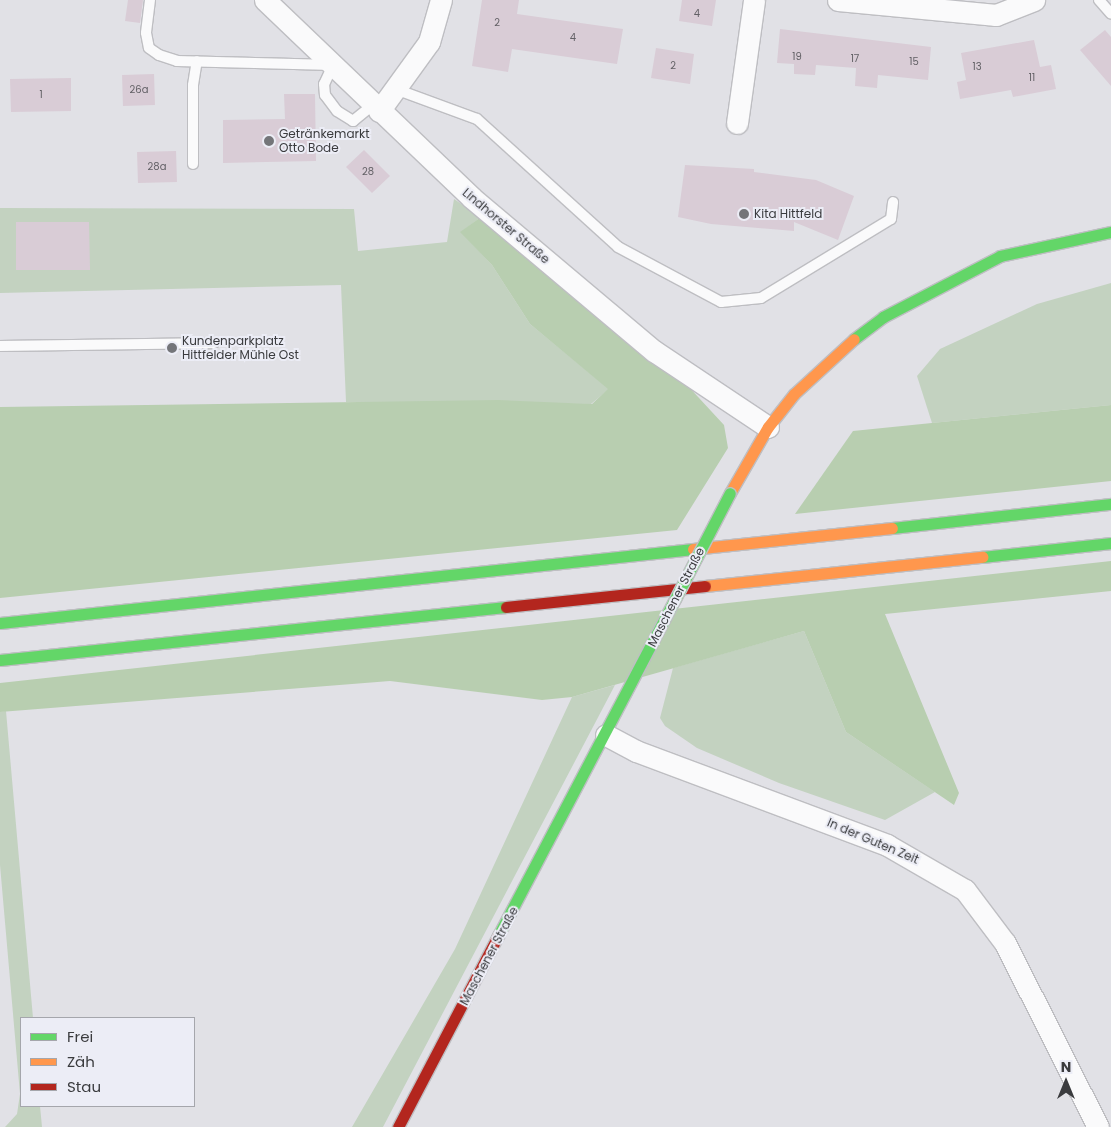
<!DOCTYPE html>
<html>
<head>
<meta charset="utf-8">
<style>
	body { margin:0 }
	#map { position:relative; width:1111px; height:1127px; overflow:hidden; background:#e1e1e6; font-family:Poppins,sans-serif }
	div>[style] { position:absolute }
	[style*='--x'] { left:calc(var(--x)*1px); top:calc(var(--y)*1px); width:calc(var(--w)*1px); rotate:calc(var(--a)*1deg) }
	.green>* { inset:0; background:#c3d2c0 }
	.forest>* { inset:0; background:#b8ceb0 }
	.building>* { inset:0; background:#d9ccd6 }
	.roads { filter:drop-shadow(1px 0 #bebec2) drop-shadow(-1px 0 #bebec2) drop-shadow(0 1px #bebec2) drop-shadow(0 -1px #bebec2) }
	.lane>* { height:10px; margin:-5px; padding:0 5px; transform-origin:5px; border-radius:5px; background:#fafafb }
	.street>* { height:21px; margin:-10.5px; padding:0 10.5px; transform-origin:10.5px; border-radius:10.5px; background:#fafafb }
	.fast>* { height:11px; margin:-5.5px; padding:0 5.5px; transform-origin:5.5px; border-radius:5.5px; background:#63d668 }
	.slow>* { height:11px; margin:-5.5px; padding:0 5.5px; transform-origin:5.5px; border-radius:5.5px; background:#ff974d }
	.jam>* { height:11px; margin:-5.5px; padding:0 5.5px; transform-origin:5.5px; border-radius:5.5px; background:#b3261e }
	.bridges { filter:drop-shadow(1px 0 #bebec2) drop-shadow(-1px 0 #bebec2) drop-shadow(0 1px #bebec2) drop-shadow(0 -1px #bebec2) }
	.fast-bridge>* { height:11px; margin:-5.5px; padding:0 5.5px; transform-origin:5.5px; border-radius:5.5px; background:#63d668 }
	.dots>* { width:14px; height:14px; translate:-50% -50%; box-sizing:border-box; border:2px solid #ecedf6; border-radius:50% }
	span { translate:-50% -50%; white-space:nowrap; text-align:center; line-height:1.15; -webkit-text-stroke:4px #ecedf6; paint-order:stroke }
	.number-label { font-size:10px; color:#626065 }
	.number-label span { -webkit-text-stroke-width:0 }
	.poi-label { font-size:12px; color:#3a3b3e }
	.left { translate:0 -50%; text-align:left }
	.street-label { font-size:12px; color:#3a3b3e }
	.legend { position:absolute; left:20px; top:1017px; width:175px; height:90px; box-sizing:border-box; background:#ecedf6; border:1px solid #a5a6ac; margin:0; padding:6px 9px; list-style:none; font-size:15px; color:#3a3b3e }
	.legend li { display:flex; align-items:center; gap:10px; height:25px }
	.legend b { width:25px; border:1px solid #a5a6ac }
	.north { position:absolute; left:1041px; top:1057px; width:50px; height:50px; -webkit-text-stroke:4px #ecedf6; paint-order:stroke; rotate:0deg; font-size:14px; font-weight:700; line-height:20px; text-align:center; color:#3a3b3e }
	.north::after { content:''; display:block; margin:auto; width:18px; height:22px; background:#3a3b3e; clip-path:polygon(50% 0,100% 100%,50% 72%,0 100%) }
</style>
</head>
<body>
<div id="map">
	<div class="green">
		<i style="clip-path:polygon(454px 199px,481px 217px,461px 232px,492px 265px,530px 324px,609px 389px,591px 404px,346px 402px,341px 285px,0 293px,0 208px,354px 209px,358px 251px,447px 242px)"></i>
		<i style="clip-path:polygon(1111px 283px,1111px 405px,932px 423px,917px 376px,940px 349px,1037px 304px)"></i>
		<i style="clip-path:polygon(804px 631px,846px 732px,935px 792px,885px 820px,779px 783px,697px 748px,665px 726px,660px 718px,673px 668px)"></i>
		<i style="clip-path:polygon(615px 685px,383px 1127px,352px 1127px,455px 949px,572px 697px)"></i>
		<i style="clip-path:polygon(6px 711px,33px 1018px,21px 1018px,21px 1106px,40px 1106px,42px 1127px,5px 1127px,17px 1114px,20px 1094px,0 865px,0 712px)"></i>
	</div>
	<div class="forest">
		<i style="clip-path:polygon(481px 217px,687px 385px,724px 425px,728px 448px,677px 530px,0 598px,0 407px,498px 400px,592px 404px,608px 389px,530px 324px,492px 265px,460px 232px)"></i>
		<i style="clip-path:polygon(1111px 405px,1111px 481px,795px 514px,853px 431px)"></i>
		<i style="clip-path:polygon(1111px 561px,1111px 591px,885px 614px,959px 793px,954px 805px,846px 732px,804px 631px,572px 697px,542px 700px,390px 681px,0 712px,0 683px)"></i>
	</div>
	<div class="building">
		<i style="clip-path:polygon(128px 0,143px 0,140px 23px,125px 21px)"></i>
		<i style="clip-path:polygon(482px 0,519px 0,517px 14px,623px 29px,617px 64px,512px 49px,508px 72px,472px 66px)"></i>
		<i style="clip-path:polygon(682px 0,716px 0,712px 26px,679px 21px)"></i>
		<i style="clip-path:polygon(780px 29px,931px 47px,928px 80px,878px 75px,877px 88px,855px 86px,856px 68px,816px 65px,815px 75px,794px 74px,794px 64px,777px 63px)"></i>
		<i style="clip-path:polygon(1105px 30px,1111px 37px,1111px 86px,1080px 50px)"></i>
		<i style="clip-path:polygon(1034px 40px,1040px 67px,1051px 65px,1056px 89px,1013px 97px,1011px 90px,960px 99px,957px 82px,966px 80px,961px 53px)"></i>
		<i style="clip-path:polygon(656px 48px,694px 54px,690px 84px,651px 78px)"></i>
		<i style="clip-path:polygon(154px 74px,155px 105px,123px 106px,122px 75px)"></i>
		<i style="clip-path:polygon(71px 78px,71px 111px,11px 112px,10px 79px)"></i>
		<i style="clip-path:polygon(284px 94px,315px 94px,316px 161px,223px 163px,223px 120px,285px 119px)"></i>
		<i style="clip-path:polygon(364px 150px,390px 176px,372px 193px,346px 167px)"></i>
		<i style="clip-path:polygon(176px 151px,177px 182px,138px 183px,137px 152px)"></i>
		<i style="clip-path:polygon(685px 165px,754px 169px,754px 172px,816px 180px,854px 196px,838px 240px,794px 222px,794px 231px,711px 224px,678px 217px)"></i>
		<i style="clip-path:polygon(16px 222px,89px 222px,90px 270px,16px 270px)"></i>
	</div>
	<div class="roads">
		<div class="lane">
			<i style="--x:150;--y:0;--w:33;--a:97"></i>
			<i style="--x:146;--y:33;--w:15;--a:79"></i>
			<i style="--x:149;--y:48;--w:12;--a:35"></i>
			<i style="--x:159;--y:55;--w:19;--a:18"></i>
			<i style="--x:177;--y:61;--w:156;--a:1.5"></i>
			<i style="--x:333;--y:65;--w:21;--a:115"></i>
			<i style="--x:324;--y:84;--w:11;--a:85"></i>
			<i style="--x:325;--y:95;--w:20;--a:53"></i>
			<i style="--x:337;--y:111;--w:19;--a:32"></i>
			<i style="--x:353;--y:121;--w:26;--a:-39"></i>
			<i style="--x:1099;--y:0;--w:18;--a:49"></i>
			<i style="--x:398;--y:90;--w:84;--a:20.2"></i>
			<i style="--x:477;--y:119;--w:190;--a:42.2"></i>
			<i style="--x:618;--y:247;--w:117;--a:28.1"></i>
			<i style="--x:721;--y:302;--w:40;--a:-5.7"></i>
			<i style="--x:761;--y:298;--w:152;--a:-31.3"></i>
			<i style="--x:891;--y:219;--w:17;--a:-83"></i>
			<i style="--x:193;--y:164;--w:79;--a:-90"></i>
			<i style="--x:193;--y:85;--w:24;--a:-81"></i>
			<i style="--x:0;--y:346;--w:214;--a:-0.8"></i>
		</div>
		<div class="street">
			<i style="--x:265;--y:0;--w:286;--a:43.7"></i>
			<i style="--x:472;--y:198;--w:238;--a:40.1"></i>
			<i style="--x:654;--y:351;--w:137;--a:33.7"></i>
			<i style="--x:838;--y:0;--w:159;--a:5.4"></i>
			<i style="--x:996;--y:15;--w:41;--a:-21.5"></i>
			<i style="--x:379;--y:111;--w:85;--a:-54.1"></i>
			<i style="--x:429;--y:42;--w:44;--a:-74.1"></i>
			<i style="--x:737;--y:123;--w:124;--a:-82.1"></i>
			<i style="--x:606;--y:735;--w:34;--a:28"></i>
			<i style="--x:636;--y:751;--w:268;--a:20.5"></i>
			<i style="--x:887;--y:845;--w:90;--a:30"></i>
			<i style="--x:965;--y:890;--w:66;--a:53"></i>
			<i style="--x:1005;--y:943;--w:206;--a:63.2"></i>
		</div>
		<div class="fast">
			<i style="--x:854;--y:339;--w:36;--a:-37"></i>
			<i style="--x:883;--y:317;--w:132;--a:-27.5"></i>
			<i style="--x:1000;--y:256;--w:114;--a:-12.2"></i>
			<i style="--x:892;--y:528;--w:220;--a:-6.3"></i>
			<i style="--x:982;--y:557;--w:130;--a:-6.2"></i>
			<i style="--x:0;--y:623;--w:697;--a:-6.1"></i>
			<i style="--x:0;--y:660;--w:509;--a:-5.98"></i>
			<i style="--x:498;--y:936;--w:381;--a:-62.3"></i>
		</div>
		<div class="slow">
			<i style="--x:730;--y:493;--w:76;--a:-60.1"></i>
			<i style="--x:768;--y:427;--w:42;--a:-51.8"></i>
			<i style="--x:794;--y:394;--w:81;--a:-42.5"></i>
			<i style="--x:693;--y:549;--w:200;--a:-6"></i>
			<i style="--x:705;--y:586;--w:279;--a:-6"></i>
		</div>
		<div class="jam">
			<i style="--x:506;--y:607;--w:200;--a:-6"></i>
			<i style="--x:398;--y:1127;--w:216;--a:-62.4"></i>
		</div>
	</div>
	<div class="bridges">
		<div class="fast-bridge">
			<i style="--x:675;--y:599;--w:119;--a:-62.6"></i>
		</div>
	</div>
	<div class="dots">
		<i style="left:269px;top:141px;background:#747579"></i>
		<i style="left:744px;top:214px;background:#747579"></i>
		<i style="left:172px;top:348px;background:#747579"></i>
	</div>
	<div class="number-label">
		<span style="left:697px;top:14px">4</span>
		<span style="left:497px;top:23px">2</span>
		<span style="left:573px;top:38px">4</span>
		<span style="left:797px;top:57px">19</span>
		<span style="left:855px;top:59px">17</span>
		<span style="left:914px;top:62px">15</span>
		<span style="left:673px;top:66px">2</span>
		<span style="left:977px;top:67px">13</span>
		<span style="left:1032px;top:78px">11</span>
		<span style="left:139px;top:90px">26a</span>
		<span style="left:41px;top:95px">1</span>
		<span style="left:157px;top:167px">28a</span>
		<span style="left:368px;top:172px">28</span>
	</div>
	<div class="poi-label">
		<span class="left" style="left:279px;top:141px">Getränkemarkt<br>Otto Bode</span>
		<span class="left" style="left:754px;top:214px">Kita Hittfeld</span>
		<span class="left" style="left:182px;top:348px">Kundenparkplatz<br>Hittfelder Mühle Ost</span>
	</div>
	<div class="street-label">
		<span style="left:506px;top:226px;rotate:40deg">Lindhorster Straße</span>
		<span style="left:676px;top:597px;rotate:-63deg">Maschener Straße</span>
		<span style="left:873px;top:841px;rotate:23deg">In der Guten Zeit</span>
		<span style="left:489px;top:956px;rotate:-62deg">Maschener Straße</span>
	</div>
	<ul class="legend">
	<li><b style="height:6px;background:#63d668"></b>Frei</li>
	<li><b style="height:6px;background:#ff974d"></b>Zäh</li>
	<li><b style="height:6px;background:#b3261e"></b>Stau</li>
	</ul>
	<div class="north">N</div>
</div>
</body>
</html>
